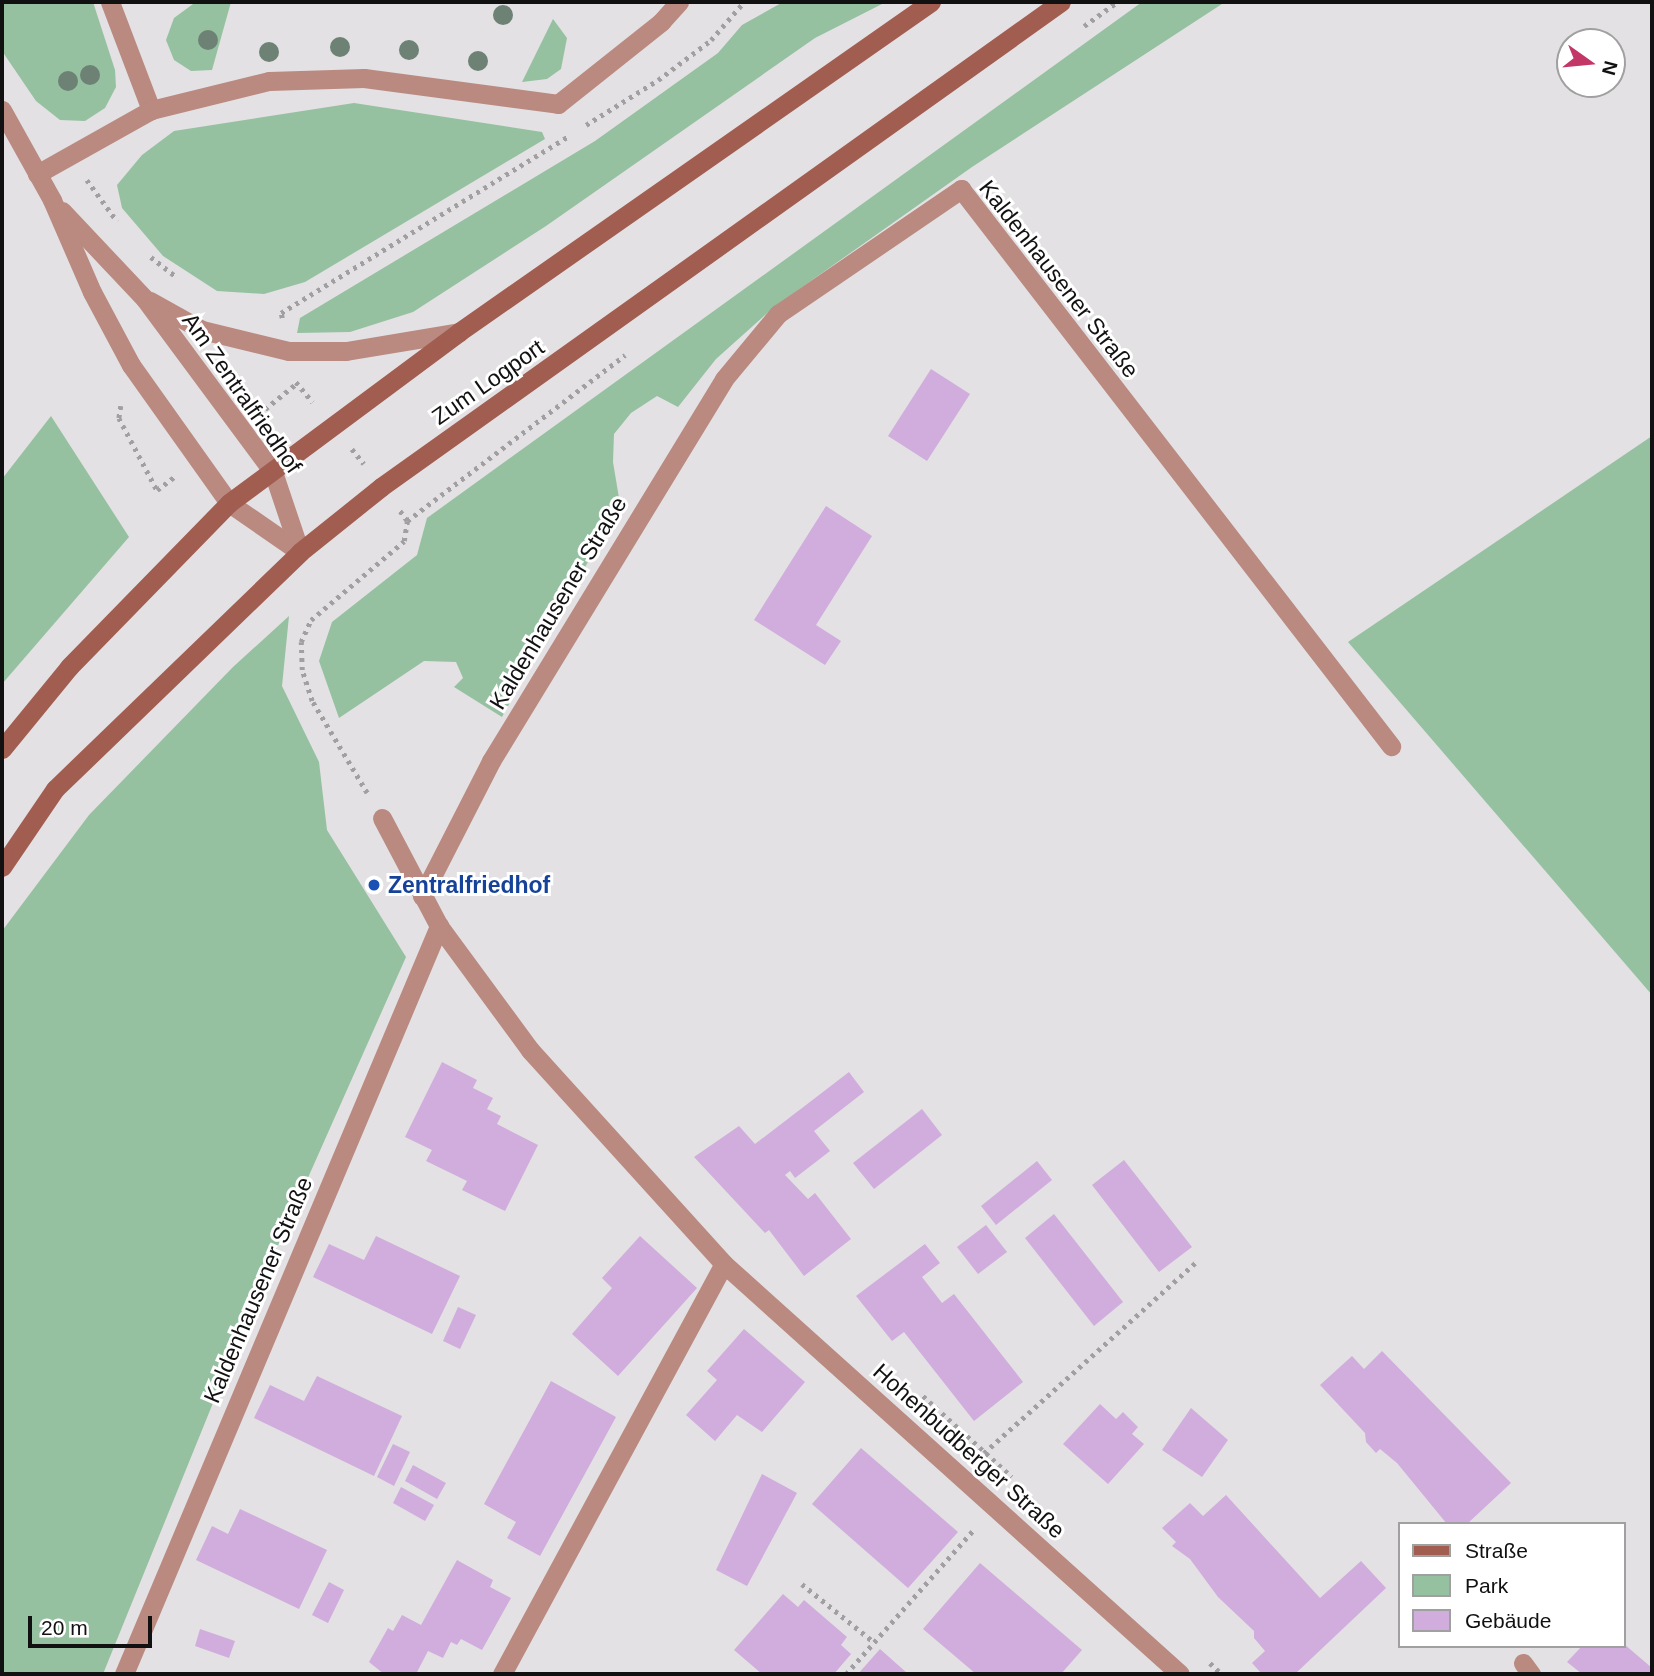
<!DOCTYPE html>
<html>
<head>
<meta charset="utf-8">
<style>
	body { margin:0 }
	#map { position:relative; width:1654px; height:1676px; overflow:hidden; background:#e3e1e3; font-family:Arial,sans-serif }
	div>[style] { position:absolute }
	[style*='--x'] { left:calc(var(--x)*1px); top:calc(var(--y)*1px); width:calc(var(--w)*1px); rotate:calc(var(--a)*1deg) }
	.green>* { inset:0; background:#95c1a0 }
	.building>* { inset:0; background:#d0addd }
	.path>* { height:4.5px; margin-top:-2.25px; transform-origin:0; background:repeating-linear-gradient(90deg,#a19fa1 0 3.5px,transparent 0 8.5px) }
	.service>* { height:19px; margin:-9.5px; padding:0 9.5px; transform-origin:9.5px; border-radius:9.5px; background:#ba8980 }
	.minor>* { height:19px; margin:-9.5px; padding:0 9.5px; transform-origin:9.5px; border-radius:9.5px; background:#ba8980 }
	.tertiary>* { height:19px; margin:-9.5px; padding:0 9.5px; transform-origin:9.5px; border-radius:9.5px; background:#ba8980 }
	.secondary>* { height:19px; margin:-9.5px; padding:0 9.5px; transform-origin:9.5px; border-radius:9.5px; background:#a25d51 }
	.trees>* { width:20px; height:20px; margin:-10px; border-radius:50%; background:#6d8275 }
	.dots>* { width:19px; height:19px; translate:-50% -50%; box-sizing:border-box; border:4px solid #fff; border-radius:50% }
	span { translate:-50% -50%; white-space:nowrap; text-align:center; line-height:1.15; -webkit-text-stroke:6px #fff; paint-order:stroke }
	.street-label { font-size:23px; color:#121112 }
	.transit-label { font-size:23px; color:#164399; font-weight:700 }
	.left { translate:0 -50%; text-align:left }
	.frame { position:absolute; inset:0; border:4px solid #121112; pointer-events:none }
	.legend { position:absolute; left:1398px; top:1522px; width:228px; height:126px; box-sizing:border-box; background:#fff; border:2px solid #a0a0a0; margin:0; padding:9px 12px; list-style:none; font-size:21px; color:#121112 }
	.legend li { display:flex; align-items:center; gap:14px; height:35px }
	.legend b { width:35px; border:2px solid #a0a0a0 }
	.north { position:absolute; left:1556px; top:28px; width:70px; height:70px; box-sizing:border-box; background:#fff; border:2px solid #a0a0a0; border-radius:50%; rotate:105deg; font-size:19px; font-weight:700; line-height:28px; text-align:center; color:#121112 }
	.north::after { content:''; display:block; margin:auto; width:24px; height:32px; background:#c33668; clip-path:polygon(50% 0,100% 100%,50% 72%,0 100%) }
	.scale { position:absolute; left:28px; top:1616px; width:124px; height:32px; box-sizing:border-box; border:4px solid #121112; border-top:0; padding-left:9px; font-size:21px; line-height:24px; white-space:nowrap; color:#121112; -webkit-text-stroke:5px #fff; paint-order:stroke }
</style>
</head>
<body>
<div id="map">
	<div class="green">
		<i style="clip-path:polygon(2px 2px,93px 2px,115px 70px,116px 87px,105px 108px,85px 121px,60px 120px,36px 101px,2px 51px)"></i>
		<i style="clip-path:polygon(231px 2px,212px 70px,191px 71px,174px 60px,166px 40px,174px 18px,193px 4px)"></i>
		<i style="clip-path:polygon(783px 2px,886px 2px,815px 38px,546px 226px,413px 312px,350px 332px,297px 333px,300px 318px,595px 141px,718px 53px,742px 25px)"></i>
		<i style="clip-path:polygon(1142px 2px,1225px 2px,972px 167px,774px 307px,716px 359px,678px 407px,657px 396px,631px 413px,614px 434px,613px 462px,620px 504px,502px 717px,454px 687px,463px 678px,456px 662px,424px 661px,339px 718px,319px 661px,332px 622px,417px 555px,427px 518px)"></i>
		<i style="clip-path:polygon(553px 19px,567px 38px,561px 69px,547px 79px,522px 82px)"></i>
		<i style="clip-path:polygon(354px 103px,542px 132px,545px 139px,305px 282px,264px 294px,217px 291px,163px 256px,122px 208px,117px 185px,142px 155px,174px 131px)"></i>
		<i style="clip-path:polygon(51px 416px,129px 537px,2px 684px,2px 479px)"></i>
		<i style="clip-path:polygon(1652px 436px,1652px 995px,1348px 642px)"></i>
		<i style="clip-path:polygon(289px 616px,282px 686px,319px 762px,327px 830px,406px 957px,267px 1270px,103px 1674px,2px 1674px,2px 931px,89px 815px,233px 667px)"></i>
	</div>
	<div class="building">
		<i style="clip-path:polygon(931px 369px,970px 394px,927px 461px,888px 436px)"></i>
		<i style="clip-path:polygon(826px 506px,872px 536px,816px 625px,841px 641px,825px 665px,754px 620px)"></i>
		<i style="clip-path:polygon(442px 1062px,477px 1080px,473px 1088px,493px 1098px,487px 1109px,501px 1116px,497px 1124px,538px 1145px,505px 1211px,462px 1190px,467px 1181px,426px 1161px,432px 1150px,405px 1137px)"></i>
		<i style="clip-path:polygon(849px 1072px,864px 1092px,814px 1131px,830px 1151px,795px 1178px,790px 1171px,785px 1175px,808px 1199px,815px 1193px,851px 1239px,804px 1276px,769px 1230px,765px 1233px,694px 1157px,739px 1126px,755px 1144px)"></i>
		<i style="clip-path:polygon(922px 1109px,942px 1135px,874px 1189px,853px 1163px)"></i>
		<i style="clip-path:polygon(1124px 1160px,1192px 1247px,1159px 1272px,1092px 1185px)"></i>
		<i style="clip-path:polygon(1037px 1161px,1052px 1180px,996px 1225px,981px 1206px)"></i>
		<i style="clip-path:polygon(1054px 1214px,1123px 1302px,1094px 1326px,1025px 1238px)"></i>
		<i style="clip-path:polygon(986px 1225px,1007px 1252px,978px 1274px,957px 1247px)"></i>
		<i style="clip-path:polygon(376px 1236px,460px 1276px,432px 1334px,313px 1277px,329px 1244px,364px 1260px)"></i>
		<i style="clip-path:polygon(640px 1236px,697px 1288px,618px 1376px,572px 1334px,612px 1288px,602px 1278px)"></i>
		<i style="clip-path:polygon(925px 1244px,940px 1263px,922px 1277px,942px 1303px,954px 1294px,1023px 1382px,974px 1421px,904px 1332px,892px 1341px,856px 1296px)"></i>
		<i style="clip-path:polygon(458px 1307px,476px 1315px,460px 1349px,443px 1341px)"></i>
		<i style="clip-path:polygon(744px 1329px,805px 1382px,762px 1432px,737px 1415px,715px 1441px,686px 1415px,717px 1380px,707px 1371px)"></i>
		<i style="clip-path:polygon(1382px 1351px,1511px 1483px,1467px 1524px,1447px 1524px,1397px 1463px,1380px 1449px,1376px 1453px,1366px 1442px,1365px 1433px,1320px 1385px,1352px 1356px,1364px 1369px)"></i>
		<i style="clip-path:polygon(317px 1376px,402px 1416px,374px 1476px,254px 1418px,270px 1385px,304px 1401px)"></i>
		<i style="clip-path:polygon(551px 1381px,616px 1417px,540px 1556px,507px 1538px,516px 1522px,484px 1504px)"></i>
		<i style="clip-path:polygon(1100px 1404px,1116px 1419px,1123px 1412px,1138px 1427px,1132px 1434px,1144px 1444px,1108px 1484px,1063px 1444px)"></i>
		<i style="clip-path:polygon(1191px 1408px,1228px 1440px,1202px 1477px,1162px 1450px)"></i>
		<i style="clip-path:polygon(393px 1444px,410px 1452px,394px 1486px,377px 1477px)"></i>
		<i style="clip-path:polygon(861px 1448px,958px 1532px,908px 1588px,812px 1504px)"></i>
		<i style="clip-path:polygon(413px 1465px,446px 1483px,437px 1499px,405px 1481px)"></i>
		<i style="clip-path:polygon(762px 1474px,797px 1493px,747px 1586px,716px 1570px)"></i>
		<i style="clip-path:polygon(401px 1487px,434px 1505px,425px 1521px,393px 1503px)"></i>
		<i style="clip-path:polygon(1226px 1495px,1320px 1598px,1361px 1561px,1386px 1588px,1295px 1674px,1262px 1674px,1252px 1663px,1265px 1651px,1254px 1638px,1254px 1631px,1218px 1597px,1190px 1559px,1172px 1546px,1176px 1542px,1162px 1528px,1190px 1503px,1203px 1516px)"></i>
		<i style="clip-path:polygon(240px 1509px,327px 1550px,299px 1609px,196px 1560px,212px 1526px,228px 1534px)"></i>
		<i style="clip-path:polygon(457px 1560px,493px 1580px,490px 1587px,511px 1598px,482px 1650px,461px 1639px,457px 1645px,451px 1642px,443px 1658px,428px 1651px,416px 1674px,384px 1674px,369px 1662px,388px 1628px,393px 1631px,402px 1615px,421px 1625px)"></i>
		<i style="clip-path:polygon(980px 1563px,1082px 1650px,1061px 1674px,976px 1674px,923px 1629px)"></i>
		<i style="clip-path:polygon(329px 1582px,344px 1590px,328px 1623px,312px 1615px)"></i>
		<i style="clip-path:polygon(783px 1594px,798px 1607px,804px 1600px,847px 1637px,841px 1645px,851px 1654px,834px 1674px,762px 1674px,734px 1650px)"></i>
		<i style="clip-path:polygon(200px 1629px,235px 1641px,229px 1658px,195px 1646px)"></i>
		<i style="clip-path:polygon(1624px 1644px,1652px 1668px,1652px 1674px,1582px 1674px,1567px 1662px,1582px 1646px)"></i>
		<i style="clip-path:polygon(880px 1649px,907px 1673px,906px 1674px,858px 1674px)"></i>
	</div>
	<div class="path">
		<i style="--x:1084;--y:26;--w:41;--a:-36"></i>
		<i style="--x:586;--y:125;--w:85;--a:-32"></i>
		<i style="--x:658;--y:80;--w:66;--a:-37"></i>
		<i style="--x:711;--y:40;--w:50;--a:-49"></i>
		<i style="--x:87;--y:180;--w:51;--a:53.8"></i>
		<i style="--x:151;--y:257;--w:33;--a:38"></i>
		<i style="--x:282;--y:318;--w:5;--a:-101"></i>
		<i style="--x:281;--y:313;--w:339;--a:-31.6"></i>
		<i style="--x:296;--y:382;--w:26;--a:50"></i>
		<i style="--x:121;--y:406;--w:12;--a:99"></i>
		<i style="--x:119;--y:418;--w:81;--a:62.2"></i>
		<i style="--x:157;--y:490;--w:21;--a:-37"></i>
		<i style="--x:265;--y:409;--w:40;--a:-39"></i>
		<i style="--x:352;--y:449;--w:19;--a:51"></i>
		<i style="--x:407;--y:521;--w:274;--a:-37.3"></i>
		<i style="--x:367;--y:793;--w:107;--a:-120.9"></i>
		<i style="--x:312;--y:701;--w:33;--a:-108"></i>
		<i style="--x:302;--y:670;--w:28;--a:-92"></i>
		<i style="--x:301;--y:642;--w:24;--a:-66"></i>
		<i style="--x:311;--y:620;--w:122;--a:-40.3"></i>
		<i style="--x:404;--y:541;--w:20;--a:-81"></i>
		<i style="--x:407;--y:521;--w:14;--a:-126"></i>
		<i style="--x:923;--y:1396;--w:120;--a:42.3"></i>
		<i style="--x:984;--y:1453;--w:285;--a:-42"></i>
		<i style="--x:802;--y:1584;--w:92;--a:38.9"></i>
		<i style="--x:1210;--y:1663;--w:16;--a:43"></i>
		<i style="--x:846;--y:1674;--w:195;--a:-48.5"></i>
	</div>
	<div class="service">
		<i style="--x:110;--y:2;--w:116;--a:69.2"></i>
		<i style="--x:37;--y:174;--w:131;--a:-29.3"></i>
		<i style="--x:151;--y:110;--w:122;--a:-13.8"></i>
		<i style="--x:269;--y:81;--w:95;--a:-1.8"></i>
		<i style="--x:364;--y:78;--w:196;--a:7.6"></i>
		<i style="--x:558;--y:104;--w:132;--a:-38.5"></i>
		<i style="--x:661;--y:22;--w:27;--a:-48"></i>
		<i style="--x:1523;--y:1663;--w:14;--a:54"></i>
	</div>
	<div class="minor">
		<i style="--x:382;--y:818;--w:122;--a:62.2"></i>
		<i style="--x:439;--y:926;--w:154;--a:53.7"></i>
		<i style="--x:530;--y:1050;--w:289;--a:47.8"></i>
		<i style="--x:724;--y:1264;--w:613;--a:41.96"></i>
		<i style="--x:422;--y:896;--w:152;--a:-62.9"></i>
		<i style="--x:491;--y:761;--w:447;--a:-58.6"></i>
		<i style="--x:724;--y:379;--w:85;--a:-50.3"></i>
		<i style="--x:778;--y:314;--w:222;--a:-34.3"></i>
		<i style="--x:961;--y:189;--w:704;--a:52.33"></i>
		<i style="--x:124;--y:1674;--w:812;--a:-67.16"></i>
		<i style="--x:502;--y:1674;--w:466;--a:-61.6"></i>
	</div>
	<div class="tertiary">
		<i style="--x:2;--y:110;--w:103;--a:60.9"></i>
		<i style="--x:52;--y:200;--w:100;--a:66.5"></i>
		<i style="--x:92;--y:292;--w:83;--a:61.9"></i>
		<i style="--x:131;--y:365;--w:169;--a:54.6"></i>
		<i style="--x:229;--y:503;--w:86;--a:34.6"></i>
		<i style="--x:62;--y:211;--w:121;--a:46.7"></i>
		<i style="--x:145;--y:299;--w:215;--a:53.5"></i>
		<i style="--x:273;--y:472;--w:84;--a:71.4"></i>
		<i style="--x:150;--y:301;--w:60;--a:29.1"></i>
		<i style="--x:202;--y:330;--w:89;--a:13.6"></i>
		<i style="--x:289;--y:351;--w:57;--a:0"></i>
		<i style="--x:346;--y:351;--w:115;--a:-9.5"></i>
	</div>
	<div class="secondary">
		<i style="--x:2;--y:749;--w:106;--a:-50.7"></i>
		<i style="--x:69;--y:667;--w:229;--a:-45.7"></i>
		<i style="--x:229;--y:503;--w:287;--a:-36.6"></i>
		<i style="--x:459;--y:332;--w:576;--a:-34.96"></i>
		<i style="--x:2;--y:867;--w:94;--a:-55.8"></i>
		<i style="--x:55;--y:789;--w:341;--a:-44"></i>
		<i style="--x:300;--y:552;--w:104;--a:-38.7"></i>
		<i style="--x:381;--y:487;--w:835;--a:-35.5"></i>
	</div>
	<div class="trees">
		<i style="left:503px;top:15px"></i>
		<i style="left:208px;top:40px"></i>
		<i style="left:340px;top:47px"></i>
		<i style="left:409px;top:50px"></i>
		<i style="left:269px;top:52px"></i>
		<i style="left:478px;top:61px"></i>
		<i style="left:90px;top:75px"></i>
		<i style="left:68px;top:81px"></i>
	</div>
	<div class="dots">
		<i style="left:374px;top:885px;background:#1a4fb4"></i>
	</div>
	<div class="street-label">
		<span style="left:1059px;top:279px;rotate:52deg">Kaldenhausener Straße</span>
		<span style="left:488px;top:382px;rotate:-35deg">Zum Logport</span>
		<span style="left:242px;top:393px;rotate:55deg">Am Zentralfriedhof</span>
		<span style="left:558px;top:603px;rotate:-59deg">Kaldenhausener Straße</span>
		<span style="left:258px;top:1290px;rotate:-67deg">Kaldenhausener Straße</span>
		<span style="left:969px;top:1451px;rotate:42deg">Hohenbudberger Straße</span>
	</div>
	<div class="transit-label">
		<span class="left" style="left:388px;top:885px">Zentralfriedhof</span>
	</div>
	<div class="frame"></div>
	<ul class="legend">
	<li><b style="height:9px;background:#a25d51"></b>Straße</li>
	<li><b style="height:19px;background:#95c1a0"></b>Park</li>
	<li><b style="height:19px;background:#d0addd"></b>Gebäude</li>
	</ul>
	<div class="north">N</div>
	<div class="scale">20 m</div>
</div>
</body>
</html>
